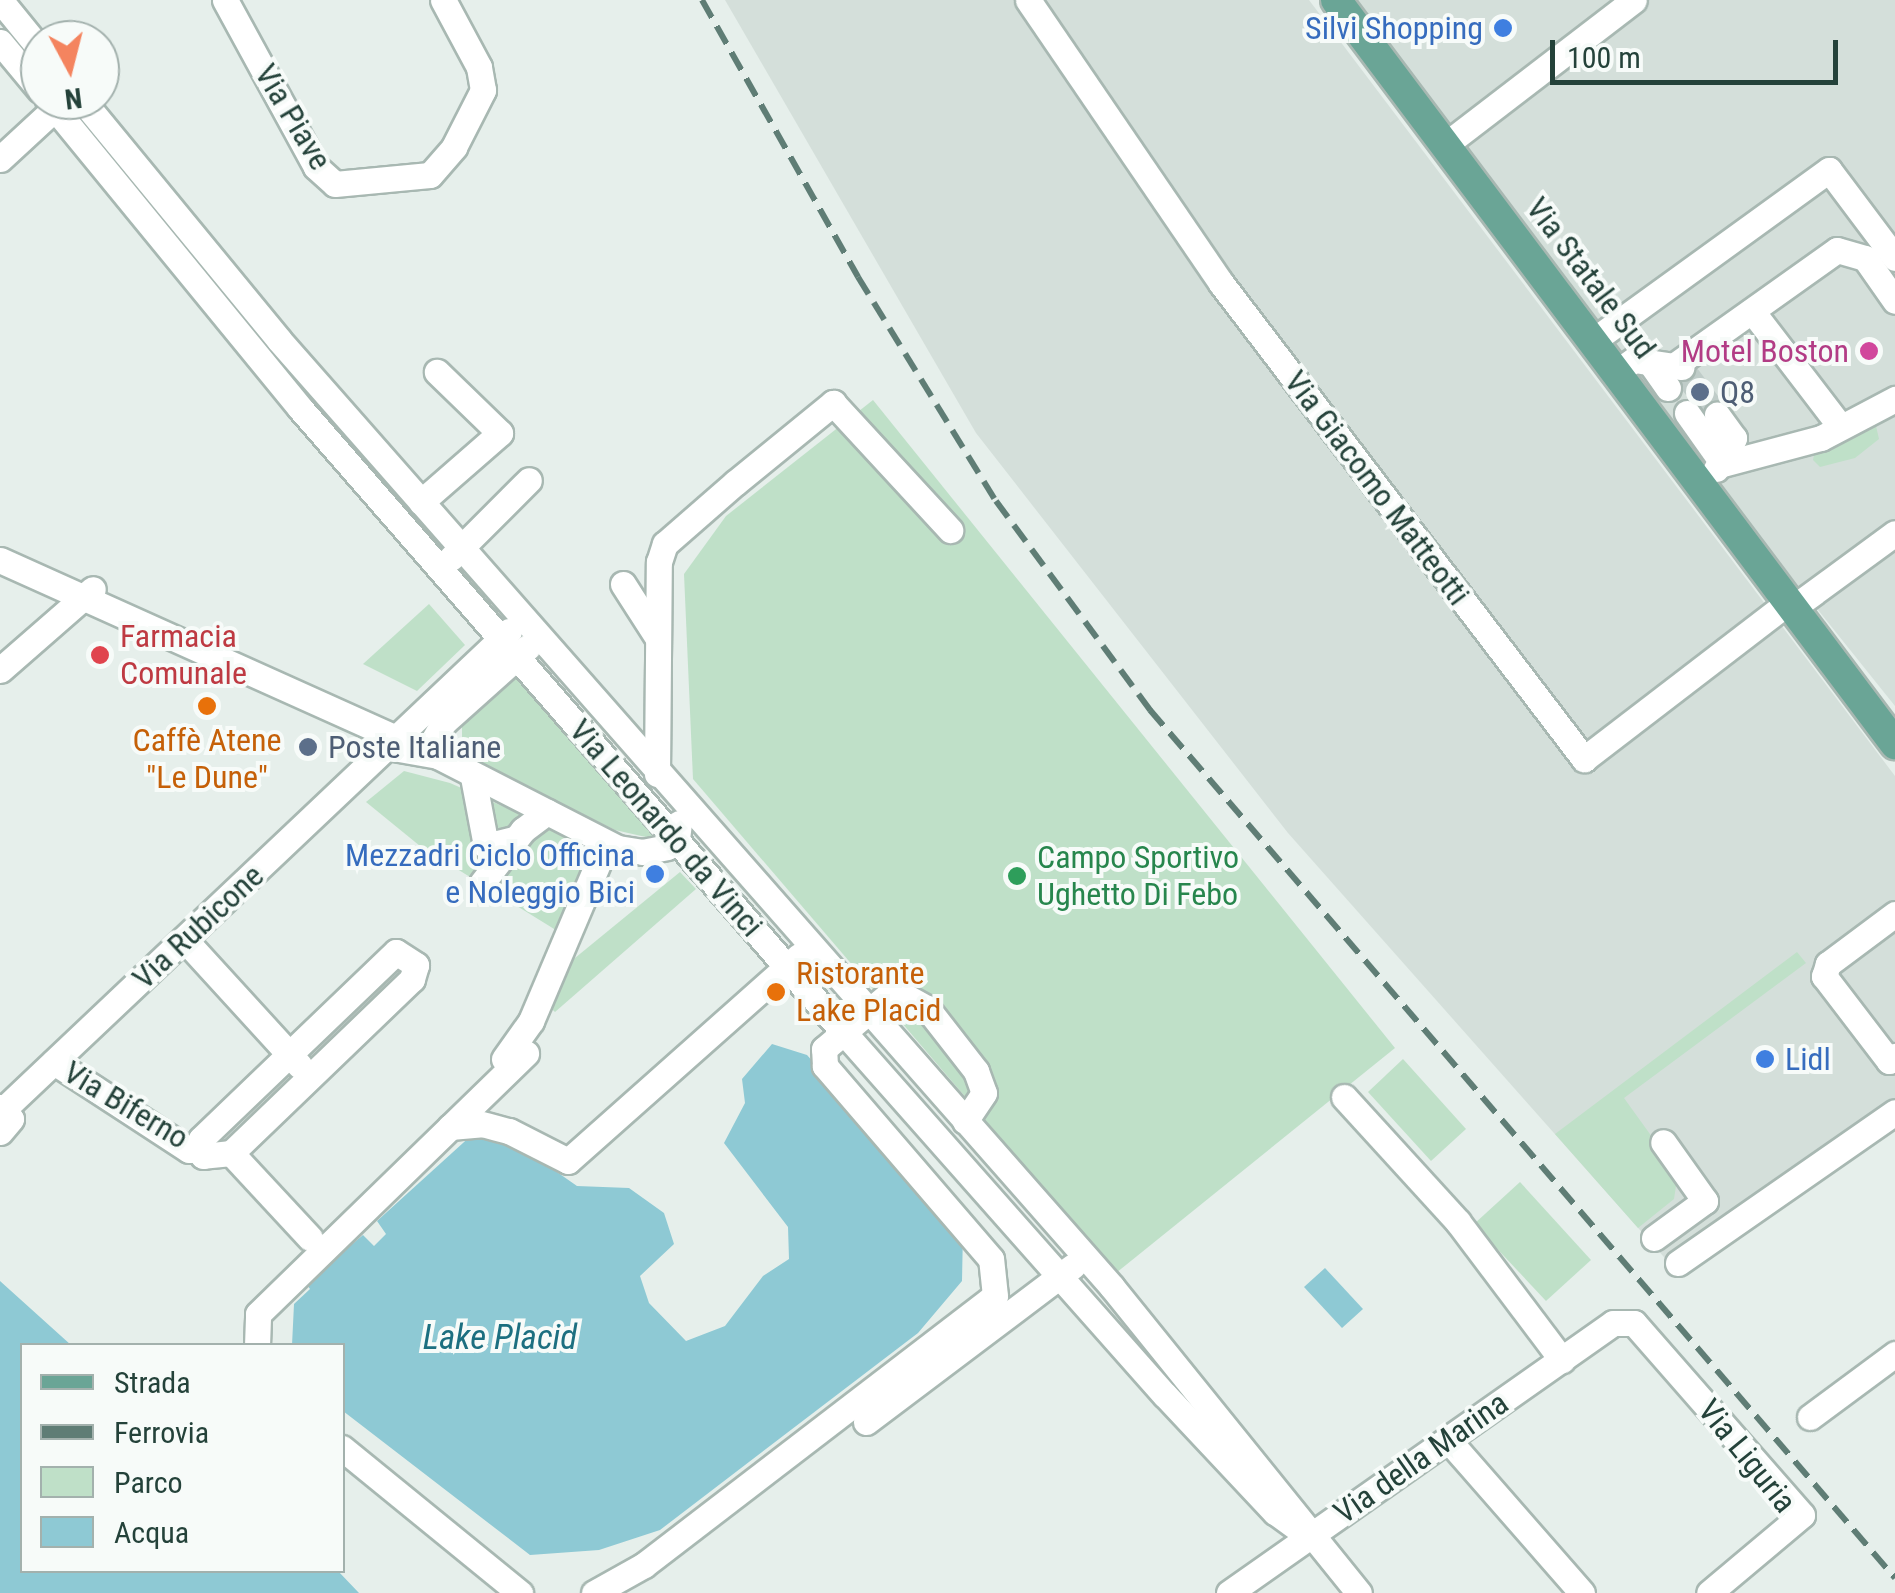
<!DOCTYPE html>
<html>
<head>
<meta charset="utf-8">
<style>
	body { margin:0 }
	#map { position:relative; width:1895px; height:1593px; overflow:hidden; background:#e6efeb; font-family:"Roboto Condensed",sans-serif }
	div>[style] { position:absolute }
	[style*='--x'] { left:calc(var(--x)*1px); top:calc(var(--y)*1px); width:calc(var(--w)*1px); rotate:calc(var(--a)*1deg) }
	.built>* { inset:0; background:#d4dfda }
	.green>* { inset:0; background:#bfe0c8 }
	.water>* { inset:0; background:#8ec9d4 }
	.minor-tunnel>* { height:25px; margin-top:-12.5px; transform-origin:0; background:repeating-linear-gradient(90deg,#bfccc8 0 25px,transparent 0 37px) }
	.roads { filter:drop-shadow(2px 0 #a8b8b2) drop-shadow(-2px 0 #a8b8b2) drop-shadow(0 2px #a8b8b2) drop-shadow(0 -2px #a8b8b2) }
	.minor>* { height:25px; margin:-12.5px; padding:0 12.5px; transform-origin:12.5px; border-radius:12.5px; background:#fff }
	.major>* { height:30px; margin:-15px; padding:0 15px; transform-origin:15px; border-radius:15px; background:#6aa596 }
	.rail>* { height:6px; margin-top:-3px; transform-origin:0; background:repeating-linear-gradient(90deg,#5f7d75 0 20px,transparent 0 30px) }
	.dots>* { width:28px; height:28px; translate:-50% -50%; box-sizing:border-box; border:5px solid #f7fbf9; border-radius:50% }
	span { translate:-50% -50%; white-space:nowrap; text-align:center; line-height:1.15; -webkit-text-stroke:8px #f7fbf9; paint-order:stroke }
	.shop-label { font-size:32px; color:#366cbe }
	.right { translate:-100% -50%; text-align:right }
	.left { translate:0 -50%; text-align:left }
	.street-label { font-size:32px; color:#24423a }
	.hotel-label { font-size:32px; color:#b23c85 }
	.service-label { font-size:32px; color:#4e5e75 }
	.health-label { font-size:32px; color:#be3a42 }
	.food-label { font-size:32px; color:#c56008 }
	.leisure-label { font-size:32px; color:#27864d }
	.water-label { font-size:35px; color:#1c6f80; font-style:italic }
	.legend { position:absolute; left:20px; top:1343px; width:325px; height:230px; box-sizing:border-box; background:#f7fbf9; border:2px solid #a3b1ad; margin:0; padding:12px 18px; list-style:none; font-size:30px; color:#24423a }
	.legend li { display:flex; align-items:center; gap:20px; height:50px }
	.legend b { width:50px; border:2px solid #a3b1ad }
	.north { position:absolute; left:20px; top:20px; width:100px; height:100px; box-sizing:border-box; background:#f7fbf9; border:2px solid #a3b1ad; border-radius:50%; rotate:173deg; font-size:28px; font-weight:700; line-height:40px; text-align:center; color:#24423a }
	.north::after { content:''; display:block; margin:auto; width:35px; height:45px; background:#f4845f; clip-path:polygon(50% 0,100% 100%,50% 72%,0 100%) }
	.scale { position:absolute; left:1550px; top:40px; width:288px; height:45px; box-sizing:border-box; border:5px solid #24423a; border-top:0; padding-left:12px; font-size:30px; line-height:35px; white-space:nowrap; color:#24423a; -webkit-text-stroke:8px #f7fbf9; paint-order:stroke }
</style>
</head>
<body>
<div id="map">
	<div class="built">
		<i style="clip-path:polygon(725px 0,1309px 0,1895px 776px,1895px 1102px,1671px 1265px,1288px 833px,976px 433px)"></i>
		<i style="clip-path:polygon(1352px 0,1895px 0,1895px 706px,1730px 500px)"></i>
	</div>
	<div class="green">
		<i style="clip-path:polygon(873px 400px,1395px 1048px,1116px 1273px,693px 779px,684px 574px,726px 516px)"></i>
		<i style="clip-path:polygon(1876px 426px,1879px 439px,1855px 458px,1820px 467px,1813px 460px,1815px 449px)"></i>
		<i style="clip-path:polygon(429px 604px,465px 645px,417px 691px,363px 664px)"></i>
		<i style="clip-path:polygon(510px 672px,659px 840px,615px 830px,462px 756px,462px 722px)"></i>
		<i style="clip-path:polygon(404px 771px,450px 783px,595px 847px,559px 932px,420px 846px,366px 802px)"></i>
		<i style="clip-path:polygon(680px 872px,696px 889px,555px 1012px,543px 1001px,553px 976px)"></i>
		<i style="clip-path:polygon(1797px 952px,1806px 963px,1624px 1098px,1678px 1173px,1674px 1199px,1638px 1228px,1555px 1134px)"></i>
		<i style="clip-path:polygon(1403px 1059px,1466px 1129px,1431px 1161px,1368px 1092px)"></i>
		<i style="clip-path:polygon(1520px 1182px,1591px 1260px,1546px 1301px,1474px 1224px)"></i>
	</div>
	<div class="water">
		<i style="clip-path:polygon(772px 1044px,807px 1055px,963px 1231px,962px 1281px,918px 1333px,660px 1530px,599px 1550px,530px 1555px,343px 1411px,342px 1346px,292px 1345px,294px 1304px,310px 1289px,306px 1283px,363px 1235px,374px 1246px,386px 1234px,377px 1221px,474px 1133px,511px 1140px,577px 1186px,629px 1188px,664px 1213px,674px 1244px,640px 1276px,649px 1303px,686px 1341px,725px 1326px,763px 1276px,789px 1259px,788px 1227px,724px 1143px,745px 1103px,742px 1079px)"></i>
		<i style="clip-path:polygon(1325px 1268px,1363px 1309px,1342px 1328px,1304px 1287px)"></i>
		<i style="clip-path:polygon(0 1281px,71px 1345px,22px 1346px,22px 1570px,338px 1571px,359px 1593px,0 1593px)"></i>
	</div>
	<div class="minor-tunnel">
		<i style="--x:1681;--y:367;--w:60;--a:53.1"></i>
	</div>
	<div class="roads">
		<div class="minor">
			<i style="--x:0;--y:0;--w:63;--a:50.8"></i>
			<i style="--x:225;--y:0;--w:190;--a:61.4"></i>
			<i style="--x:316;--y:167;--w:25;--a:42"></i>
			<i style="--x:335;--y:184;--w:95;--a:-5.4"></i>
			<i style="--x:430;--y:175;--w:37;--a:-49"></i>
			<i style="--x:454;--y:147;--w:64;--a:-63"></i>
			<i style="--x:483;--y:90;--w:23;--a:-100"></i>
			<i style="--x:479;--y:67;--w:76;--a:-118.2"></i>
			<i style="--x:1028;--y:0;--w:343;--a:55.7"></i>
			<i style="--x:1221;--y:283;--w:599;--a:52.67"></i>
			<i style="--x:1584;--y:759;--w:260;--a:-37.5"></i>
			<i style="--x:0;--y:42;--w:62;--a:50.2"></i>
			<i style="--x:48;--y:100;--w:398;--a:50.7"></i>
			<i style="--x:300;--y:408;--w:822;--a:48.95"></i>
			<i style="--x:840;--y:1028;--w:490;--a:48.5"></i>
			<i style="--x:1165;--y:1395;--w:161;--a:46.8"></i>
			<i style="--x:1275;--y:1512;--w:34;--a:36"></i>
			<i style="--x:82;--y:100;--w:310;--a:50.6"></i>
			<i style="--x:279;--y:340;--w:1261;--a:48.66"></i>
			<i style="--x:1112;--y:1287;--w:393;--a:51.1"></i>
			<i style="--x:1445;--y:145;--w:238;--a:-37.5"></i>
			<i style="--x:0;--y:159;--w:87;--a:-42.7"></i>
			<i style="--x:1752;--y:311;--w:145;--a:52.6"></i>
			<i style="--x:1594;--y:340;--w:290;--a:-35.9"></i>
			<i style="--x:1829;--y:170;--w:110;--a:53.1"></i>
			<i style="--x:1649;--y:361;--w:33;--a:55"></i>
			<i style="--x:1678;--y:363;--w:195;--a:-35.4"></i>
			<i style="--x:1837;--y:250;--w:29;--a:16"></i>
			<i style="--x:1865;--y:258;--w:52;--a:55.1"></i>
			<i style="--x:1618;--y:371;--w:19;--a:-35"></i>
			<i style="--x:1634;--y:360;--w:48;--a:8.5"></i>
			<i style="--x:1687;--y:413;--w:62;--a:54.8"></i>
			<i style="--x:1723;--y:464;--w:101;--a:-14.9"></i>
			<i style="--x:1821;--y:438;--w:84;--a:-27.8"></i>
			<i style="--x:1716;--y:469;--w:36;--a:-60"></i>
			<i style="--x:1734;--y:438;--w:29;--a:-126"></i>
			<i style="--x:421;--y:502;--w:105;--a:-41.1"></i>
			<i style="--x:500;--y:433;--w:88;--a:-135.9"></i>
			<i style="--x:451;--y:558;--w:110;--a:-45"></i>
			<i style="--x:0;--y:560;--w:437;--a:24.2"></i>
			<i style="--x:623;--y:584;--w:63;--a:57.3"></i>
			<i style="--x:1794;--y:607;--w:125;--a:-36.2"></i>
			<i style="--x:0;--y:670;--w:123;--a:-41.1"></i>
			<i style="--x:393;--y:748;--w:46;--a:10.1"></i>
			<i style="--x:438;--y:756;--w:202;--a:27.1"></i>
			<i style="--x:618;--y:848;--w:24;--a:9"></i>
			<i style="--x:642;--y:852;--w:25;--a:-11"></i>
			<i style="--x:667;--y:847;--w:13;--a:-39"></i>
			<i style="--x:677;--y:839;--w:16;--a:-83"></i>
			<i style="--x:438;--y:756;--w:17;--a:-103"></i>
			<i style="--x:434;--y:739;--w:20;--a:-60"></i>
			<i style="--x:444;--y:722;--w:113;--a:-41.8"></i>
			<i style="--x:657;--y:774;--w:212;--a:-89.5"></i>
			<i style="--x:659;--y:562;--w:19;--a:-72"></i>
			<i style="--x:665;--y:544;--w:93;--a:-41.1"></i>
			<i style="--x:735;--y:483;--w:127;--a:-39.2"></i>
			<i style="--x:833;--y:403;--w:173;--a:47.3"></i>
			<i style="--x:473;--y:777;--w:70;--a:79.3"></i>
			<i style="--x:486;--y:846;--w:30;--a:-14"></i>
			<i style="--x:482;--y:883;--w:67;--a:-52.3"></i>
			<i style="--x:523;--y:830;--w:30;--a:-37"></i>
			<i style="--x:1895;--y:914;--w:84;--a:143.3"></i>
			<i style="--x:1828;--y:964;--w:13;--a:108"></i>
			<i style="--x:1824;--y:976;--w:107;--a:52.6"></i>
			<i style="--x:1889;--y:1061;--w:8;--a:-40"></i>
			<i style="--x:184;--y:939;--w:171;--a:47.6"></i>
			<i style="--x:396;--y:952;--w:24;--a:33"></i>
			<i style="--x:416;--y:965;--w:15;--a:106"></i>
			<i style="--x:412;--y:979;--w:251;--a:136.1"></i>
			<i style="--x:231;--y:1153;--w:28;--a:174"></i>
			<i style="--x:203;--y:1156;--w:17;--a:-97"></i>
			<i style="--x:201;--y:1139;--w:270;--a:-43.8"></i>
			<i style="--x:504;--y:1059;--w:47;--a:-54.6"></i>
			<i style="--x:531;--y:1021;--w:192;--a:-67"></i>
			<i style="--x:54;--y:1062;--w:161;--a:33.1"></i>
			<i style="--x:189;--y:1150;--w:10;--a:-6"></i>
			<i style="--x:1344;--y:1097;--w:169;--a:47.6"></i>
			<i style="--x:1458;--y:1222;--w:173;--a:53"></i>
			<i style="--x:0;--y:1107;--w:16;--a:47"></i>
			<i style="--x:11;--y:1119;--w:17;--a:130"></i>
			<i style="--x:5;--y:1108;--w:694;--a:-43.42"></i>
			<i style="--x:450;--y:1127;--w:32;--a:-5"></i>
			<i style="--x:482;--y:1124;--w:28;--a:15"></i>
			<i style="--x:509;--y:1131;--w:66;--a:27"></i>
			<i style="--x:568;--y:1161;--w:309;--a:-41.6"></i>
			<i style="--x:231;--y:1153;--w:116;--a:47.1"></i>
			<i style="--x:1654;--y:1238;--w:63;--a:-36"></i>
			<i style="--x:1705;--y:1201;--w:72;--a:-125.4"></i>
			<i style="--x:1678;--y:1263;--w:264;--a:-34.8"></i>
			<i style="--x:257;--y:1346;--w:32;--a:-88"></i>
			<i style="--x:258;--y:1314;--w:374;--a:-44.2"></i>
			<i style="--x:1810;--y:1417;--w:106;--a:-36.5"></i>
			<i style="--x:866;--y:1422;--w:259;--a:-37"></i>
			<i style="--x:1449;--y:1441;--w:202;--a:48.8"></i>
			<i style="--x:342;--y:1448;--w:230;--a:39.2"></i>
			<i style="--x:594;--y:1593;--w:57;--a:-29.2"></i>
			<i style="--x:644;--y:1565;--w:442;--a:-37.5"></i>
			<i style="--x:995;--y:1296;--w:37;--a:-96"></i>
			<i style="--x:991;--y:1259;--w:255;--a:-130.7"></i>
			<i style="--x:825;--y:1066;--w:17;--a:-93"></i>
			<i style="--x:824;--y:1049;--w:92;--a:-40.1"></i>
			<i style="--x:894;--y:990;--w:38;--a:29"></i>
			<i style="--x:927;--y:1008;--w:80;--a:52.1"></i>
			<i style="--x:976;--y:1071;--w:23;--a:70"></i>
			<i style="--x:984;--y:1093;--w:34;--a:124"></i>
			<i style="--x:1229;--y:1593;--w:469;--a:-35.1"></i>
			<i style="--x:1613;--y:1323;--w:21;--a:0"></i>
			<i style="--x:1634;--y:1323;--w:255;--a:48.8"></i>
			<i style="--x:1802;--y:1515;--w:121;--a:140"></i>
		</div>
		<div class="major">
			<i style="--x:1336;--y:0;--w:931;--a:53.08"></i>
		</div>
	</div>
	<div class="rail">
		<i style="--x:702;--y:0;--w:318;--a:60.6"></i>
		<i style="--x:858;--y:277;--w:263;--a:58.4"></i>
		<i style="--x:996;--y:501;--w:260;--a:53.6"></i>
		<i style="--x:1150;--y:710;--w:1144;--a:49.36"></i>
	</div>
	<div class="dots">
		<i style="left:1503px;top:28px;background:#3f7fe0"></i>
		<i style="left:1869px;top:351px;background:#d1479c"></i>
		<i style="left:1700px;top:392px;background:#5c6f8a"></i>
		<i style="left:100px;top:655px;background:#e0444e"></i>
		<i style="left:207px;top:706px;background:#e8710a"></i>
		<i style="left:308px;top:747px;background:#5c6f8a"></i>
		<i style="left:655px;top:874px;background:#3f7fe0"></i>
		<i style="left:1017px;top:876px;background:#2e9e5b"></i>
		<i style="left:776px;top:992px;background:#e8710a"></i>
		<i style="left:1765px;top:1059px;background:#3f7fe0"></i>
	</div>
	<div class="shop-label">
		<span class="right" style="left:1483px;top:28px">Silvi Shopping</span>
		<span class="right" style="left:635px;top:874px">Mezzadri Ciclo Officina<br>e Noleggio Bici</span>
		<span class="left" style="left:1785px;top:1059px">Lidl</span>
	</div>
	<div class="street-label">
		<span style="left:293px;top:117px;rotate:59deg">Via Piave</span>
		<span style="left:1591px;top:278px;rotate:53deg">Via Statale Sud</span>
		<span style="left:1377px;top:488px;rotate:53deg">Via Giacomo Matteotti</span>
		<span style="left:666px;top:828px;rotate:49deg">Via Leonardo da Vinci</span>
		<span style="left:198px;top:927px;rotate:-43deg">Via Rubicone</span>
		<span style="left:126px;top:1105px;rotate:31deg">Via Biferno</span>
		<span style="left:1747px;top:1456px;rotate:51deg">Via Liguria</span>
		<span style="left:1421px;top:1458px;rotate:-35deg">Via della Marina</span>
	</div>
	<div class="hotel-label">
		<span class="right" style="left:1849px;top:351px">Motel Boston</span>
	</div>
	<div class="service-label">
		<span class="left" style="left:1720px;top:392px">Q8</span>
		<span class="left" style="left:328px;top:747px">Poste Italiane</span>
	</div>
	<div class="health-label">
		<span class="left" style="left:120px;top:655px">Farmacia<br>Comunale</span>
	</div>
	<div class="food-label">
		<span style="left:207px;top:759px">Caffè Atene<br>"Le Dune"</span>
		<span class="left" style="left:796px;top:992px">Ristorante<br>Lake Placid</span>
	</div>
	<div class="leisure-label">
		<span class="left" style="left:1037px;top:876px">Campo Sportivo<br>Ughetto Di Febo</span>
	</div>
	<div class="water-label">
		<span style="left:500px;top:1338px">Lake Placid</span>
	</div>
	<ul class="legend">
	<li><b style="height:12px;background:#6aa596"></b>Strada</li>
	<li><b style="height:12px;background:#5f7d75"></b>Ferrovia</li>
	<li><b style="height:28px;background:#bfe0c8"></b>Parco</li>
	<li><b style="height:28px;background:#8ec9d4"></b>Acqua</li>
	</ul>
	<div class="north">N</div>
	<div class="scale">100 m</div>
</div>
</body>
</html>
